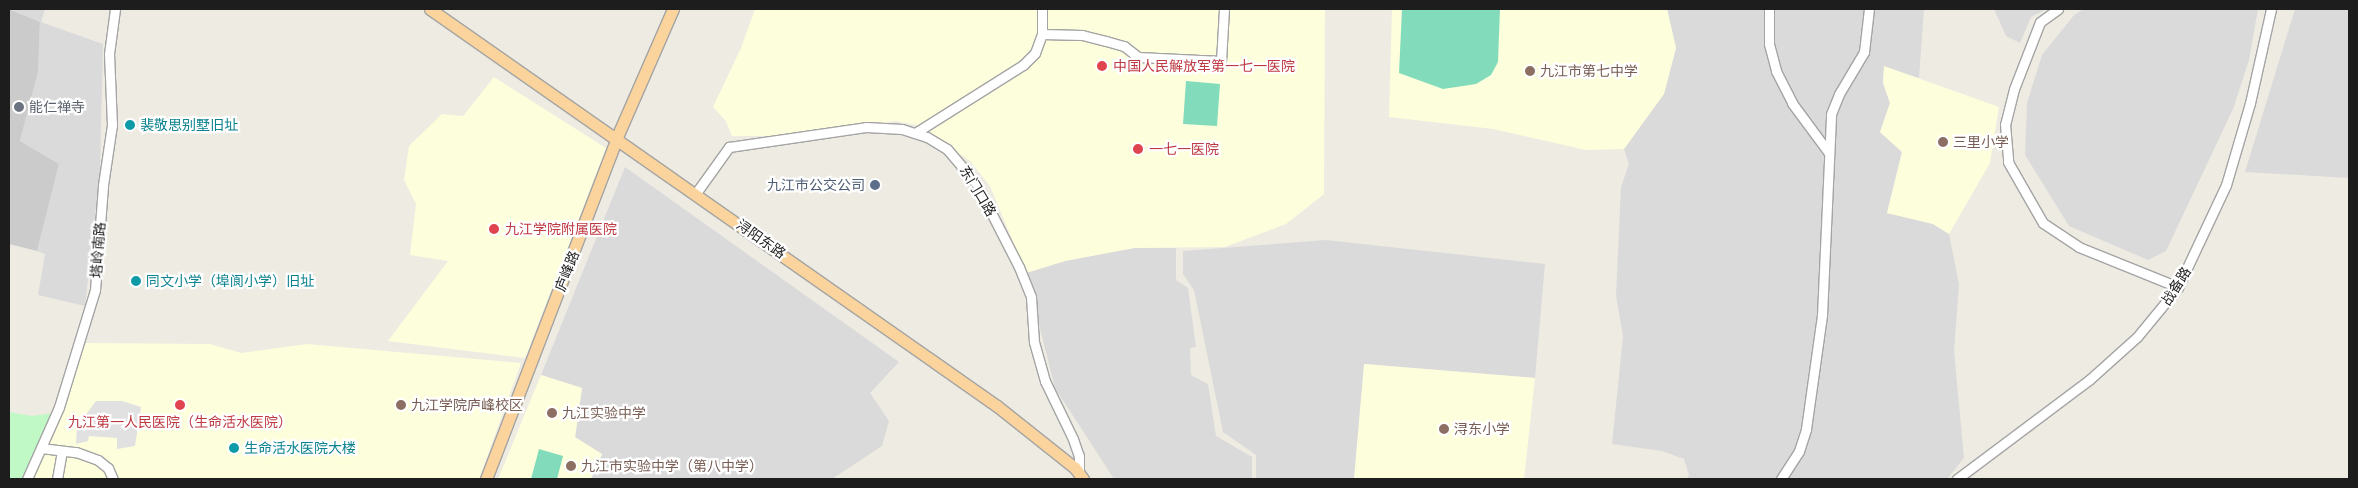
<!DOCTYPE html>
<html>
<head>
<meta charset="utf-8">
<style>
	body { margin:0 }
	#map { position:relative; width:2358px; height:488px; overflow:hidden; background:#eeebe3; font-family:Jost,"Noto Sans SC",sans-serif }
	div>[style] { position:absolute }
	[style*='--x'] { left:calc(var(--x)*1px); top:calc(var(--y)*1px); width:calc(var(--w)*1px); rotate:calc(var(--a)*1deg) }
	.residential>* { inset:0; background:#dbdada }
	.education>* { inset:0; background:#fdfedc }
	.religious>* { inset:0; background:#cbcbcb }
	.park>* { inset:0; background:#c0f8c6 }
	.pitch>* { inset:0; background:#82dcbc }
	.parking>* { inset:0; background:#e1e1e1 }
	.roads { filter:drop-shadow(1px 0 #a4a4a4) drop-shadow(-1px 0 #a4a4a4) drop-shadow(0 1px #a4a4a4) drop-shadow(0 -1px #a4a4a4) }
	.minor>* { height:9px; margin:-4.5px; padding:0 4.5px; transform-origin:4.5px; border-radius:4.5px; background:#fff }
	.major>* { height:11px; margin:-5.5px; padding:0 5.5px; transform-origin:5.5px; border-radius:5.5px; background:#fad49c }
	.dots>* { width:14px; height:14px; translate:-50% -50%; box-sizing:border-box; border:2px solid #fff; border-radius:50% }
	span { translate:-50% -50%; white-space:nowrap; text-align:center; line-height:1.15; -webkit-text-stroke:4.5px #fff; paint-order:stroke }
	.health-label { font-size:14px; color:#be3a42 }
	.left { translate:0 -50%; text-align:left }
	.education-label { font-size:14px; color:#785e54 }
	.worship-label { font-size:14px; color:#5b616d }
	.culture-label { font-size:14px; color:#0d838f }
	.service-label { font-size:14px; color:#4e5e75 }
	.right { translate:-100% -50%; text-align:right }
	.street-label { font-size:14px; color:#1d1d1d }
	.frame { position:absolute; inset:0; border:10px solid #1d1d1d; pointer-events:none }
</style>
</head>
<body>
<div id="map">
	<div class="residential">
		<i style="clip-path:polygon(10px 9px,45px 9px,41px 22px,103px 44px,100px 172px,85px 306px,38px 295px,45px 254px,37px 251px,59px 164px,20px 141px,38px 72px,40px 22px)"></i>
		<i style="clip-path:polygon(1667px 9px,1924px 9px,1919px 78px,1884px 67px,1883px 83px,1890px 103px,1880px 132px,1902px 152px,1887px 213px,1933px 224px,1949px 234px,1959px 284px,1954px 351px,1964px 458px,1947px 479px,1687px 479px,1689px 475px,1684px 459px,1662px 451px,1612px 444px,1623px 336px,1616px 296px,1621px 187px,1629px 164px,1624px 149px,1664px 93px,1676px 48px)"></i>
		<i style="clip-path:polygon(1994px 9px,2047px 9px,2031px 17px,2020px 43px,2006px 36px)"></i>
		<i style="clip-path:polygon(2084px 9px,2258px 9px,2249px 60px,2233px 109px,2166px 251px,2148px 260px,2069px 226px,2025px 155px,2027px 103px,2042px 55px,2074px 15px)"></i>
		<i style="clip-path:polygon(2295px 9px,2349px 9px,2349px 178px,2245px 172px)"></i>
		<i style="clip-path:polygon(625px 167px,899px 362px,870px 393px,889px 421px,882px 446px,832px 479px,591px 479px,602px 454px,575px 438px,582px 388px,541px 375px)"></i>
		<i style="clip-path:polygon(1326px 240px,1545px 264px,1535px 378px,1365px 364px,1354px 479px,1256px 479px,1256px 455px,1223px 432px,1194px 290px,1183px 274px,1183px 251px)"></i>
		<i style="clip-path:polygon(1134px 248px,1176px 248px,1176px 280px,1188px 288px,1196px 347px,1190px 348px,1191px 375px,1208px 384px,1216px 436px,1252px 457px,1252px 479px,1114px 479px,1055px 388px,1026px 273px,1065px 261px)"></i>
	</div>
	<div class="education">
		<i style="clip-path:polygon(755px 9px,1325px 9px,1324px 194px,1286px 224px,1225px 247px,1134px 248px,1065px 261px,1026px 273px,990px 186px,970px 161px,916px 125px,895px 121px,796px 136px,732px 136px,726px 121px,713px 107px,741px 48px)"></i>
		<i style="clip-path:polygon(1392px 9px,1667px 9px,1676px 48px,1664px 94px,1624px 149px,1586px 150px,1493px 129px,1389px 117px)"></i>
		<i style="clip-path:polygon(1884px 66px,1999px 107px,1990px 163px,1949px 234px,1933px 224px,1887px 213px,1902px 152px,1880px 132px,1890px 103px,1883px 83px)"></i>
		<i style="clip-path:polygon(494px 77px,606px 148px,525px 358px,388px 341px,448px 261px,410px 255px,416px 204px,404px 180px,409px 146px,442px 114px,463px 116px)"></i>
		<i style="clip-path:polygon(86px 343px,210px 344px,241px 353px,307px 344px,521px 363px,479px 479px,33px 479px)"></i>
		<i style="clip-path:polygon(1364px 364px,1535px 378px,1524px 479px,1354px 479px)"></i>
		<i style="clip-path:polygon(541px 375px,582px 388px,575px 437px,602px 454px,591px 479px,498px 479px)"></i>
	</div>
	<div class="religious">
		<i style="clip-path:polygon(9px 9px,40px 22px,38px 72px,20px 141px,59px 164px,37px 251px,9px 244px)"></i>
	</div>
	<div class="park">
		<i style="clip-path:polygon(9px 412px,32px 416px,54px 413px,23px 479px,9px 479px)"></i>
	</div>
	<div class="pitch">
		<i style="clip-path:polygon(1402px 9px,1500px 9px,1498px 62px,1491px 75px,1476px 84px,1443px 89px,1399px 73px)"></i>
		<i style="clip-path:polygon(1186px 81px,1220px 84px,1217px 126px,1183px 124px)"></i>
		<i style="clip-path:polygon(539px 449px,563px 456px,557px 479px,531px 479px)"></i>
	</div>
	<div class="parking">
		<i style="clip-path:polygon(96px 401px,122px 401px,141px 407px,135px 446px,117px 449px,117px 438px,89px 436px,88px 441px,76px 444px,77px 425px,83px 426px,85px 416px)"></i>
	</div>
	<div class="roads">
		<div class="minor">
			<i style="--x:1769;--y:9;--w:35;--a:90"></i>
			<i style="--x:1769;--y:44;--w:28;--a:75"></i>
			<i style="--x:1776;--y:71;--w:36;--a:63"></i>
			<i style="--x:1792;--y:103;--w:62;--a:53.5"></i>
			<i style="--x:2058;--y:9;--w:22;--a:144"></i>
			<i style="--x:2040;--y:22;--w:72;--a:111.2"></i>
			<i style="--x:2014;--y:89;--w:36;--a:104"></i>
			<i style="--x:2005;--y:124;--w:38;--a:85"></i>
			<i style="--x:2008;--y:162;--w:70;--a:60.2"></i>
			<i style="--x:2043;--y:223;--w:43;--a:33.7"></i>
			<i style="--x:2079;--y:247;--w:107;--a:22"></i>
			<i style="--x:1042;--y:34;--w:40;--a:1.4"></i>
			<i style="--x:1082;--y:35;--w:25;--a:14"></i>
			<i style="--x:1106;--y:41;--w:19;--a:16"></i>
			<i style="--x:1124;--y:46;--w:18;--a:38"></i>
			<i style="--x:1138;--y:57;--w:83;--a:2.8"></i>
			<i style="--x:1221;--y:61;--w:52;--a:-86.7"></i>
			<i style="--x:915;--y:133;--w:128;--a:-32.2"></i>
			<i style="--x:1023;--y:65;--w:17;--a:-45"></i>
			<i style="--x:1035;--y:53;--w:20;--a:-70"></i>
			<i style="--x:1042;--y:34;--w:25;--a:-90"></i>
			<i style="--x:696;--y:193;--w:57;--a:-54.3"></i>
			<i style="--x:729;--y:147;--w:138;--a:-8.3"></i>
			<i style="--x:866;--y:127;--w:36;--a:3"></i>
			<i style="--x:902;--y:129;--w:26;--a:18"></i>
			<i style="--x:927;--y:137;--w:23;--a:31"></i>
			<i style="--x:947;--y:149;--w:45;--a:49.5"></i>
			<i style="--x:976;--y:183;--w:94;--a:62.9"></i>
			<i style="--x:1019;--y:267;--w:32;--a:68"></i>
			<i style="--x:1031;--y:297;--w:45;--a:86.2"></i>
			<i style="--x:1034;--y:342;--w:41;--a:74.2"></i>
			<i style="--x:1045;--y:381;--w:64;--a:64.2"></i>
			<i style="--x:1073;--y:439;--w:18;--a:71"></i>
			<i style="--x:1079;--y:456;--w:17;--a:90"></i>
			<i style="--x:41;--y:448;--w:35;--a:7"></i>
			<i style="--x:76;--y:452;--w:23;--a:20"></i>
			<i style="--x:98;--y:460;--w:13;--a:39"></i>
			<i style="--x:108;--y:468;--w:12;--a:66"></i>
			<i style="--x:27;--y:479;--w:79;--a:-66"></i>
			<i style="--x:59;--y:407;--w:122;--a:-72.9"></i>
			<i style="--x:95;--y:290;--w:105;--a:-85.6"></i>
			<i style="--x:103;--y:185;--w:61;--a:-81.5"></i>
			<i style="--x:112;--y:125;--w:71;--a:-92.4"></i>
			<i style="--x:109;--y:54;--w:45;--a:-82.4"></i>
			<i style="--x:57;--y:479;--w:28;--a:-80"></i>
			<i style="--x:1781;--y:479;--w:33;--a:-57"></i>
			<i style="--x:1799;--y:451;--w:23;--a:-72"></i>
			<i style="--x:1806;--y:429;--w:115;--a:-82"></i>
			<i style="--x:1822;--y:315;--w:201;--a:-87.4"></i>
			<i style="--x:1831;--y:114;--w:22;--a:-68"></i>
			<i style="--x:1839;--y:94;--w:49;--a:-59.2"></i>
			<i style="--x:1864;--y:52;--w:43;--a:-83.4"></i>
			<i style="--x:1957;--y:479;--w:165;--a:-36.9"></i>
			<i style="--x:2089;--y:380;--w:64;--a:-41.9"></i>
			<i style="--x:2137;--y:337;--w:65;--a:-50.6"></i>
			<i style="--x:2178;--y:287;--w:113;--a:-64.8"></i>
			<i style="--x:2226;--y:185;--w:85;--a:-73.7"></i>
			<i style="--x:2250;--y:103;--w:96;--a:-77.4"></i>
		</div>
		<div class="major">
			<i style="--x:430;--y:9;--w:692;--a:35"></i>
			<i style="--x:997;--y:406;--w:100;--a:38.5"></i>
			<i style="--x:1075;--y:468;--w:14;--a:54"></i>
			<i style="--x:486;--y:479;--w:366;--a:-69"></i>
			<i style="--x:617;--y:137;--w:140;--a:-66.4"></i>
		</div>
	</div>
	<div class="dots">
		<i style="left:1102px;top:66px;background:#e0444e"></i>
		<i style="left:1530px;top:71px;background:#8d6e63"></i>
		<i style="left:19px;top:107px;background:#6b7280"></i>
		<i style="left:130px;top:125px;background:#0f9aa8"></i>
		<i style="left:1943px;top:142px;background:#8d6e63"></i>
		<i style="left:1138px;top:149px;background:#e0444e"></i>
		<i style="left:875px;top:185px;background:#5c6f8a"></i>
		<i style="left:494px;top:229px;background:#e0444e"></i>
		<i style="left:136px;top:281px;background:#0f9aa8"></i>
		<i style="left:180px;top:405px;background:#e0444e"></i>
		<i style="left:401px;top:405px;background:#8d6e63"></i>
		<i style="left:552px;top:413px;background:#8d6e63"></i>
		<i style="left:1444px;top:429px;background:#8d6e63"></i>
		<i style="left:234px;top:448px;background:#0f9aa8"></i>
		<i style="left:571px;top:466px;background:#8d6e63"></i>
	</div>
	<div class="health-label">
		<span class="left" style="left:1113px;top:66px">中国人民解放军第一七一医院</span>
		<span class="left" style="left:1149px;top:149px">一七一医院</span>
		<span class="left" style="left:505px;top:229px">九江学院附属医院</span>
		<span style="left:180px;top:422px">九江第一人民医院（生命活水医院）</span>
	</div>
	<div class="education-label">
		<span class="left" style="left:1540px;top:71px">九江市第七中学</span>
		<span class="left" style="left:1953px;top:142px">三里小学</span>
		<span class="left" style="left:411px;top:405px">九江学院庐峰校区</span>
		<span class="left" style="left:562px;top:413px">九江实验中学</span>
		<span class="left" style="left:1454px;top:429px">浔东小学</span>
		<span class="left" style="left:581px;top:466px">九江市实验中学（第八中学）</span>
	</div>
	<div class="worship-label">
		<span class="left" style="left:29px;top:107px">能仁禅寺</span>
	</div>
	<div class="culture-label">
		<span class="left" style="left:140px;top:125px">裴敬思别墅旧址</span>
		<span class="left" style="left:146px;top:281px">同文小学（埠阆小学）旧址</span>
		<span class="left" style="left:244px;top:448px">生命活水医院大楼</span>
	</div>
	<div class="service-label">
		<span class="right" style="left:865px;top:185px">九江市公交公司</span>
	</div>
	<div class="street-label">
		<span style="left:978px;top:191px;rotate:59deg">东门口路</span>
		<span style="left:761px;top:239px;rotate:35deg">浔阳东路</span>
		<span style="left:98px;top:250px;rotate:-86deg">塔岭南路</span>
		<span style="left:567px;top:271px;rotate:-69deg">庐峰路</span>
		<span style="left:2176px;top:286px;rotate:-58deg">战备路</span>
	</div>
	<div class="frame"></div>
</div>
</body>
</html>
